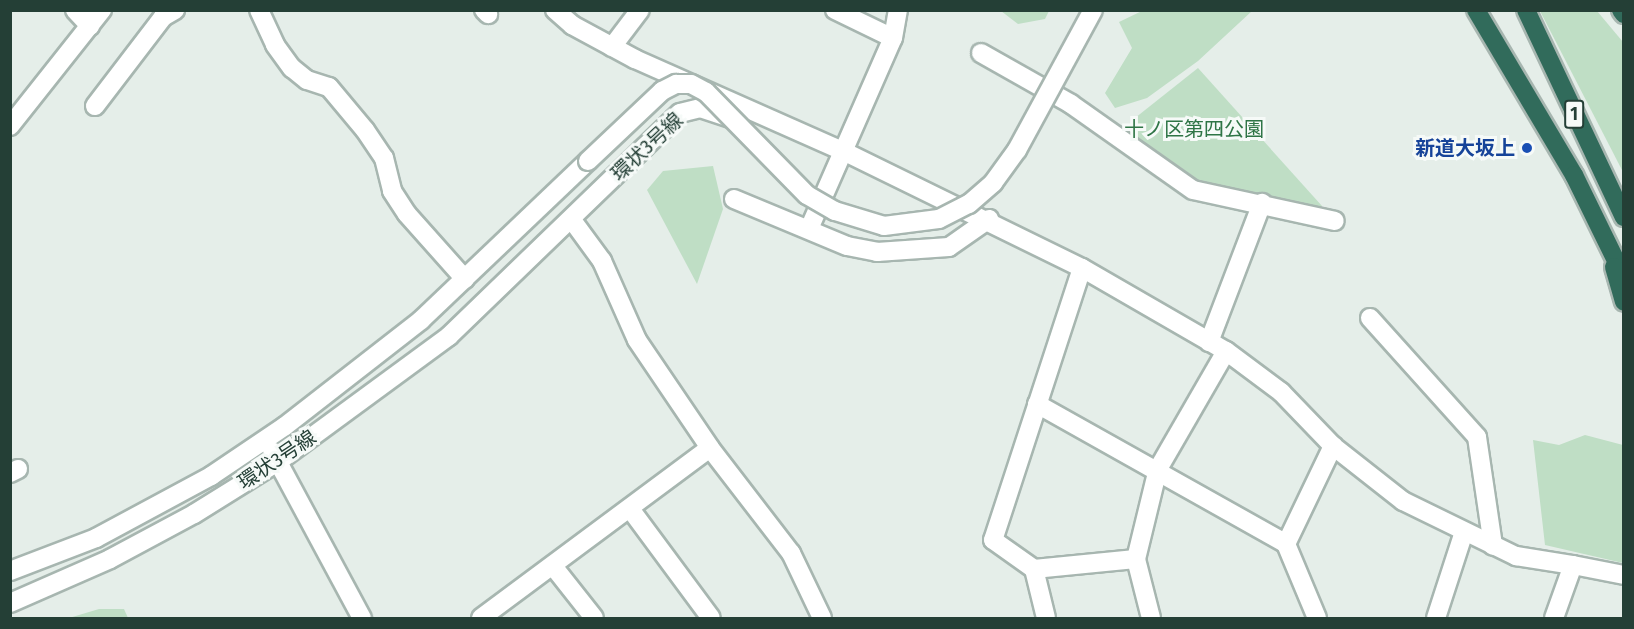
<!DOCTYPE html>
<html>
<head>
<meta charset="utf-8">
<style>
	body { margin:0 }
	#map { position:relative; width:1634px; height:629px; overflow:hidden; background:#e5eee9; font-family:"Fira Sans Condensed","Noto Sans JP",sans-serif }
	div>[style] { position:absolute }
	[style*='--x'] { left:calc(var(--x)*1px); top:calc(var(--y)*1px); width:calc(var(--w)*1px); rotate:calc(var(--a)*1deg) }
	.green>* { inset:0; background:#bfdec5 }
	.roads { filter:drop-shadow(2px 0 #a7b6b0) drop-shadow(-2px 0 #a7b6b0) drop-shadow(0 2px #a7b6b0) drop-shadow(0 -2px #a7b6b0) }
	.minor>* { height:18px; margin:-9px; padding:0 9px; transform-origin:9px; border-radius:9px; background:#fff }
	.highway>* { height:18px; margin:-9px; padding:0 9px; transform-origin:9px; border-radius:9px; background:#316b5b }
	.bridges { filter:drop-shadow(2px 0 #a7b6b0) drop-shadow(-2px 0 #a7b6b0) drop-shadow(0 2px #a7b6b0) drop-shadow(0 -2px #a7b6b0) }
	.minor-bridge>* { height:18px; margin:-9px; padding:0 9px; transform-origin:9px; border-radius:9px; background:#fff }
	.dots>* { width:16px; height:16px; translate:-50% -50%; box-sizing:border-box; border:3px solid #f6faf8; border-radius:50% }
	span { translate:-50% -50%; white-space:nowrap; text-align:center; line-height:1.15; -webkit-text-stroke:6px #f6faf8; paint-order:stroke }
	.shield-label span { padding:2px 4px; background:#f6faf8; border:2px solid; border-radius:4px; -webkit-text-stroke-width:0 }
	.shield-label { font-size:18px; color:#243f36; font-weight:700 }
	.park-label { font-size:20px; color:#2f7546 }
	.street-label { font-size:20px; color:#243f36 }
	.transit-label { font-size:20px; color:#164399; font-weight:700 }
	.right { translate:-100% -50%; text-align:right }
	.frame { position:absolute; inset:0; border:12px solid #243f36; pointer-events:none }
</style>
</head>
<body>
<div id="map">
	<div class="green">
		<i style="clip-path:polygon(1144px 10px,1252px 10px,1252px 11px,1198px 61px,1147px 98px,1115px 108px,1105px 93px,1132px 48px,1119px 22px)"></i>
		<i style="clip-path:polygon(1001px 11px,1049px 11px,1045px 19px,1018px 24px)"></i>
		<i style="clip-path:polygon(1540px 11px,1597px 11px,1623px 42px,1623px 172px)"></i>
		<i style="clip-path:polygon(1198px 68px,1322px 206px,1310px 213px,1192px 182px,1130px 138px,1135px 118px)"></i>
		<i style="clip-path:polygon(713px 166px,723px 209px,697px 284px,647px 190px,663px 171px)"></i>
		<i style="clip-path:polygon(1585px 435px,1623px 445px,1623px 563px,1545px 545px,1533px 440px,1559px 445px)"></i>
		<i style="clip-path:polygon(99px 609px,124px 609px,128px 618px,69px 618px)"></i>
	</div>
	<div class="roads">
		<div class="minor">
			<i style="--x:75;--y:10;--w:22;--a:47"></i>
			<i style="--x:259;--y:10;--w:38;--a:65"></i>
			<i style="--x:275;--y:45;--w:29;--a:54"></i>
			<i style="--x:292;--y:68;--w:19;--a:39"></i>
			<i style="--x:307;--y:80;--w:23;--a:18"></i>
			<i style="--x:329;--y:87;--w:56;--a:50.1"></i>
			<i style="--x:365;--y:130;--w:34;--a:56"></i>
			<i style="--x:384;--y:158;--w:34;--a:76"></i>
			<i style="--x:392;--y:191;--w:27;--a:57"></i>
			<i style="--x:407;--y:214;--w:87;--a:48.3"></i>
			<i style="--x:484;--y:10;--w:6;--a:45"></i>
			<i style="--x:555;--y:10;--w:23;--a:41"></i>
			<i style="--x:572;--y:25;--w:72;--a:28.4"></i>
			<i style="--x:635;--y:59;--w:227;--a:23.9"></i>
			<i style="--x:843;--y:151;--w:266;--a:26.1"></i>
			<i style="--x:1082;--y:268;--w:166;--a:30"></i>
			<i style="--x:1226;--y:351;--w:69;--a:36.7"></i>
			<i style="--x:1281;--y:392;--w:75;--a:46.1"></i>
			<i style="--x:1333;--y:446;--w:89;--a:38.2"></i>
			<i style="--x:1403;--y:501;--w:126;--a:26"></i>
			<i style="--x:1516;--y:556;--w:58;--a:9"></i>
			<i style="--x:835;--y:10;--w:64;--a:25.8"></i>
			<i style="--x:612;--y:47;--w:46;--a:-52.9"></i>
			<i style="--x:981;--y:53;--w:103;--a:29.5"></i>
			<i style="--x:1071;--y:104;--w:149;--a:35.2"></i>
			<i style="--x:1193;--y:190;--w:145;--a:12.3"></i>
			<i style="--x:95;--y:106;--w:112;--a:-52.6"></i>
			<i style="--x:163;--y:17;--w:14;--a:-30"></i>
			<i style="--x:10;--y:126;--w:148;--a:-51.6"></i>
			<i style="--x:734;--y:199;--w:122;--a:22.6"></i>
			<i style="--x:847;--y:246;--w:31;--a:11"></i>
			<i style="--x:877;--y:252;--w:72;--a:-4"></i>
			<i style="--x:949;--y:247;--w:49;--a:-35"></i>
			<i style="--x:572;--y:220;--w:51;--a:53.8"></i>
			<i style="--x:602;--y:261;--w:86;--a:66.1"></i>
			<i style="--x:637;--y:340;--w:130;--a:55.9"></i>
			<i style="--x:710;--y:448;--w:133;--a:52.4"></i>
			<i style="--x:791;--y:553;--w:72;--a:64.5"></i>
			<i style="--x:809;--y:229;--w:209;--a:-66.3"></i>
			<i style="--x:893;--y:38;--w:28;--a:-80"></i>
			<i style="--x:1082;--y:268;--w:286;--a:108.1"></i>
			<i style="--x:993;--y:540;--w:50;--a:35.3"></i>
			<i style="--x:1034;--y:569;--w:102;--a:-5.6"></i>
			<i style="--x:1370;--y:318;--w:160;--a:48"></i>
			<i style="--x:1477;--y:437;--w:110;--a:81.6"></i>
			<i style="--x:1209;--y:342;--w:149;--a:-69.1"></i>
			<i style="--x:1037;--y:404;--w:286;--a:29.3"></i>
			<i style="--x:272;--y:451;--w:190;--a:61.7"></i>
			<i style="--x:10;--y:473;--w:9;--a:-27"></i>
			<i style="--x:631;--y:510;--w:134;--a:53.5"></i>
			<i style="--x:553;--y:566;--w:66;--a:51.7"></i>
			<i style="--x:1034;--y:569;--w:50;--a:76.2"></i>
			<i style="--x:10;--y:571;--w:92;--a:-21"></i>
			<i style="--x:96;--y:538;--w:131;--a:-28.3"></i>
			<i style="--x:211;--y:476;--w:89;--a:-34"></i>
			<i style="--x:285;--y:426;--w:172;--a:-37.9"></i>
			<i style="--x:421;--y:320;--w:231;--a:-43.6"></i>
			<i style="--x:10;--y:603;--w:109;--a:-23.7"></i>
			<i style="--x:110;--y:559;--w:95;--a:-28.2"></i>
			<i style="--x:194;--y:514;--w:100;--a:-31.9"></i>
			<i style="--x:279;--y:461;--w:211;--a:-36.3"></i>
			<i style="--x:449;--y:336;--w:321;--a:-44"></i>
			<i style="--x:680;--y:113;--w:21;--a:-14"></i>
			<i style="--x:700;--y:108;--w:35;--a:18"></i>
			<i style="--x:481;--y:618;--w:285;--a:-36.6"></i>
			<i style="--x:1151;--y:618;--w:61;--a:-104.3"></i>
			<i style="--x:1136;--y:559;--w:93;--a:-76.3"></i>
			<i style="--x:1158;--y:469;--w:136;--a:-60"></i>
			<i style="--x:1317;--y:618;--w:80;--a:-112.7"></i>
			<i style="--x:1286;--y:544;--w:109;--a:-64.4"></i>
			<i style="--x:1436;--y:618;--w:90;--a:-72"></i>
			<i style="--x:1554;--y:618;--w:56;--a:-70.3"></i>
			<i style="--x:1573;--y:565;--w:52;--a:11.1"></i>
		</div>
		<div class="highway">
			<i style="--x:1476;--y:10;--w:192;--a:59.3"></i>
			<i style="--x:1574;--y:175;--w:114;--a:63.9"></i>
			<i style="--x:1526;--y:10;--w:229;--a:64.7"></i>
			<i style="--x:1621;--y:10;--w:5;--a:53"></i>
			<i style="--x:1614;--y:267;--w:36;--a:74"></i>
		</div>
	</div>
	<div class="bridges">
		<div class="minor-bridge">
			<i style="--x:588;--y:161;--w:102;--a:-43.4"></i>
			<i style="--x:662;--y:91;--w:16;--a:-27"></i>
			<i style="--x:676;--y:84;--w:15;--a:0"></i>
			<i style="--x:691;--y:84;--w:17;--a:28"></i>
			<i style="--x:706;--y:92;--w:144;--a:45.6"></i>
			<i style="--x:807;--y:195;--w:32;--a:30"></i>
			<i style="--x:835;--y:211;--w:51;--a:17"></i>
			<i style="--x:884;--y:226;--w:55;--a:-7.3"></i>
			<i style="--x:939;--y:219;--w:34;--a:-27"></i>
			<i style="--x:969;--y:204;--w:32;--a:-41"></i>
			<i style="--x:993;--y:183;--w:41;--a:-54"></i>
			<i style="--x:1017;--y:150;--w:159;--a:-61.5"></i>
		</div>
	</div>
	<div class="dots">
		<i style="left:1527px;top:148px;background:#1a4fb4"></i>
	</div>
	<div class="shield-label">
		<span style="left:1574px;top:114px">1</span>
	</div>
	<div class="park-label">
		<span style="left:1194px;top:129px">十ノ区第四公園</span>
	</div>
	<div class="street-label">
		<span style="left:647px;top:147px;rotate:-43deg">環状3号線</span>
		<span style="left:277px;top:460px;rotate:-34deg">環状3号線</span>
	</div>
	<div class="transit-label">
		<span class="right" style="left:1515px;top:148px">新道大坂上</span>
	</div>
	<div class="frame"></div>
</div>
</body>
</html>
